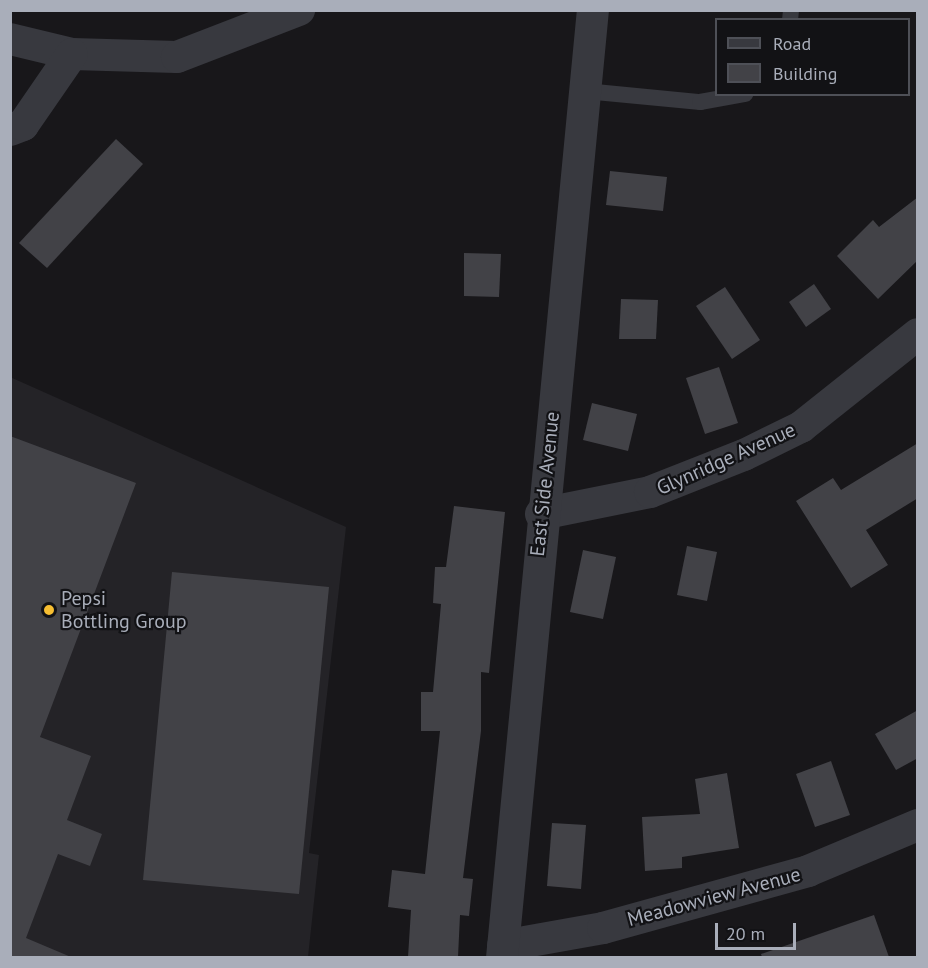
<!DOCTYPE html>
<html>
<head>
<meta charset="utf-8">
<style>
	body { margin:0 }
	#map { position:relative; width:928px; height:968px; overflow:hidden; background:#18171a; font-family:"PT Sans",sans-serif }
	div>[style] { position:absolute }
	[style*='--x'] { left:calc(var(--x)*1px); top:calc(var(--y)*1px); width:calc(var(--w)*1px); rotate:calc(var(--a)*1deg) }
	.built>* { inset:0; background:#242327 }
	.building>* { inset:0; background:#424247 }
	.lane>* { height:16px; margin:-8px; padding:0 8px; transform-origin:8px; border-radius:8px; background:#38393f }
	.street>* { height:32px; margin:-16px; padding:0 16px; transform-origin:16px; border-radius:16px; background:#38393f }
	.dots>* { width:16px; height:16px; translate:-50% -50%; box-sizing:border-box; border:3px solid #121215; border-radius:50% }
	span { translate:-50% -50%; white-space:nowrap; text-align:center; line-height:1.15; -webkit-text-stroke:4.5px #121215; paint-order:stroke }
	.street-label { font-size:20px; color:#a9aeba }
	.poi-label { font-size:20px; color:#a9aeba }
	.left { translate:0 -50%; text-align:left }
	.frame { position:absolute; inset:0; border:12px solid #a9aeba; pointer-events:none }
	.legend { position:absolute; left:715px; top:18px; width:195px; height:78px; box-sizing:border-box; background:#121215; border:2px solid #4e5057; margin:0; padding:8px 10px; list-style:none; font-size:18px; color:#a9aeba }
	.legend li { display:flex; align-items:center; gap:12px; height:30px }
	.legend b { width:30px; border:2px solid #4e5057 }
	.scale { position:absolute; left:715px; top:923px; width:81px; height:27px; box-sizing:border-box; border:3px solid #a9aeba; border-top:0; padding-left:8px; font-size:18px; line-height:21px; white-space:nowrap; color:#a9aeba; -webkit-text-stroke:4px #121215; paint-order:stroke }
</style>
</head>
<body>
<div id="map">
	<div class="built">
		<i style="clip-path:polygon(10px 377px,346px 527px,309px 853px,319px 855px,308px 957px,11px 957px)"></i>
	</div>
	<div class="building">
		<i style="clip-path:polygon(116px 139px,143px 164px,47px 268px,19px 243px)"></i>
		<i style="clip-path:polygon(610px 171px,667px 177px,663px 211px,606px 205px)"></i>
		<i style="clip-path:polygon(918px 197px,918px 260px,878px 299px,837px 256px,873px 220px,879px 227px)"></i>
		<i style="clip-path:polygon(464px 253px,501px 254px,499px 297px,464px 296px)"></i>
		<i style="clip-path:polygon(814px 284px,831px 309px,806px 327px,789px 302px)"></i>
		<i style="clip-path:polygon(725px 287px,760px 340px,732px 359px,696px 306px)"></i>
		<i style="clip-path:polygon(621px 299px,658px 300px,656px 339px,619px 339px)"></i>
		<i style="clip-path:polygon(719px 367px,738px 423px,705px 434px,686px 378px)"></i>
		<i style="clip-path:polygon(592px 403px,637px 414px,628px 451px,583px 440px)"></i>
		<i style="clip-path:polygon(10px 436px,136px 483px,40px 737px,91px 756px,67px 820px,102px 834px,90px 866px,58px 854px,26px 938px,71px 957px,10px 957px)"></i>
		<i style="clip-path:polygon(918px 443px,918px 498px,866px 530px,888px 565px,851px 588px,796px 501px,833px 478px,841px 490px)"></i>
		<i style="clip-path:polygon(454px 506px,505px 512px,489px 673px,481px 672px,481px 731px,463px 878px,473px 879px,469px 916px,460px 915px,458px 957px,408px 957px,411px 910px,388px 907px,392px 870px,425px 874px,440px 731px,421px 731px,421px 692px,433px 692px,441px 604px,433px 603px,435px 567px,446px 567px)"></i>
		<i style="clip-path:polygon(687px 546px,717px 552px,707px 601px,677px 595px)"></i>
		<i style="clip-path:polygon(583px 550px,616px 557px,603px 619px,570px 612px)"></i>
		<i style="clip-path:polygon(172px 572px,329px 587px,299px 894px,143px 880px)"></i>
		<i style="clip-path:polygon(918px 710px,918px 758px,896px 770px,875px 734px)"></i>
		<i style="clip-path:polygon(831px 761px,850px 815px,815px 827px,796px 774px)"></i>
		<i style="clip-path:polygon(727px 773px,739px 848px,682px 857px,682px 868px,645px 871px,642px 817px,700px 814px,695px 779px)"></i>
		<i style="clip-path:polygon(552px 823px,586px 825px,581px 889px,547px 886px)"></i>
		<i style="clip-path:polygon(874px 915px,889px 957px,762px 957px,761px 954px)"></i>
	</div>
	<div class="lane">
		<i style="--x:790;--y:20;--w:10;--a:-84"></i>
		<i style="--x:585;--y:91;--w:116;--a:5.5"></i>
		<i style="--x:700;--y:102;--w:46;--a:-10.1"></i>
	</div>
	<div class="street">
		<i style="--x:10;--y:39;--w:64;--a:13.6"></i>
		<i style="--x:72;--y:54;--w:105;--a:1.6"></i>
		<i style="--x:177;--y:57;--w:131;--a:-21.1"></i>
		<i style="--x:10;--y:130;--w:14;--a:-21"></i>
		<i style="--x:23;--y:125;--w:86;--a:-55.4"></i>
		<i style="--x:541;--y:514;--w:111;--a:-11.4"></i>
		<i style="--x:650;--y:492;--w:101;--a:-21.5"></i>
		<i style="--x:744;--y:455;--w:64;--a:-26.2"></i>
		<i style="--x:801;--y:427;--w:149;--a:-38.5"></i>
		<i style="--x:503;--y:946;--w:102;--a:-10.2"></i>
		<i style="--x:603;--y:928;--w:213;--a:-15.5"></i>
		<i style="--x:808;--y:871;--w:119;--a:-22.7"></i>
		<i style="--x:502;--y:958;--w:952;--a:-84.52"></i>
	</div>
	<div class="dots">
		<i style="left:49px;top:610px;background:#f7be32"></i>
	</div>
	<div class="street-label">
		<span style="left:726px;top:459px;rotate:-24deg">Glynridge Avenue</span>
		<span style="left:545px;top:484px;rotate:-84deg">East Side Avenue</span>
		<span style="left:714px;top:897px;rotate:-15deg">Meadowview Avenue</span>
	</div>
	<div class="poi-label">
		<span class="left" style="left:61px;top:610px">Pepsi<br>Bottling Group</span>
	</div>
	<div class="frame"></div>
	<ul class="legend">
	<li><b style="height:8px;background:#38393f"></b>Road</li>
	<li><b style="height:16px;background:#424247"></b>Building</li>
	</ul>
	<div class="scale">20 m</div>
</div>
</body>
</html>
